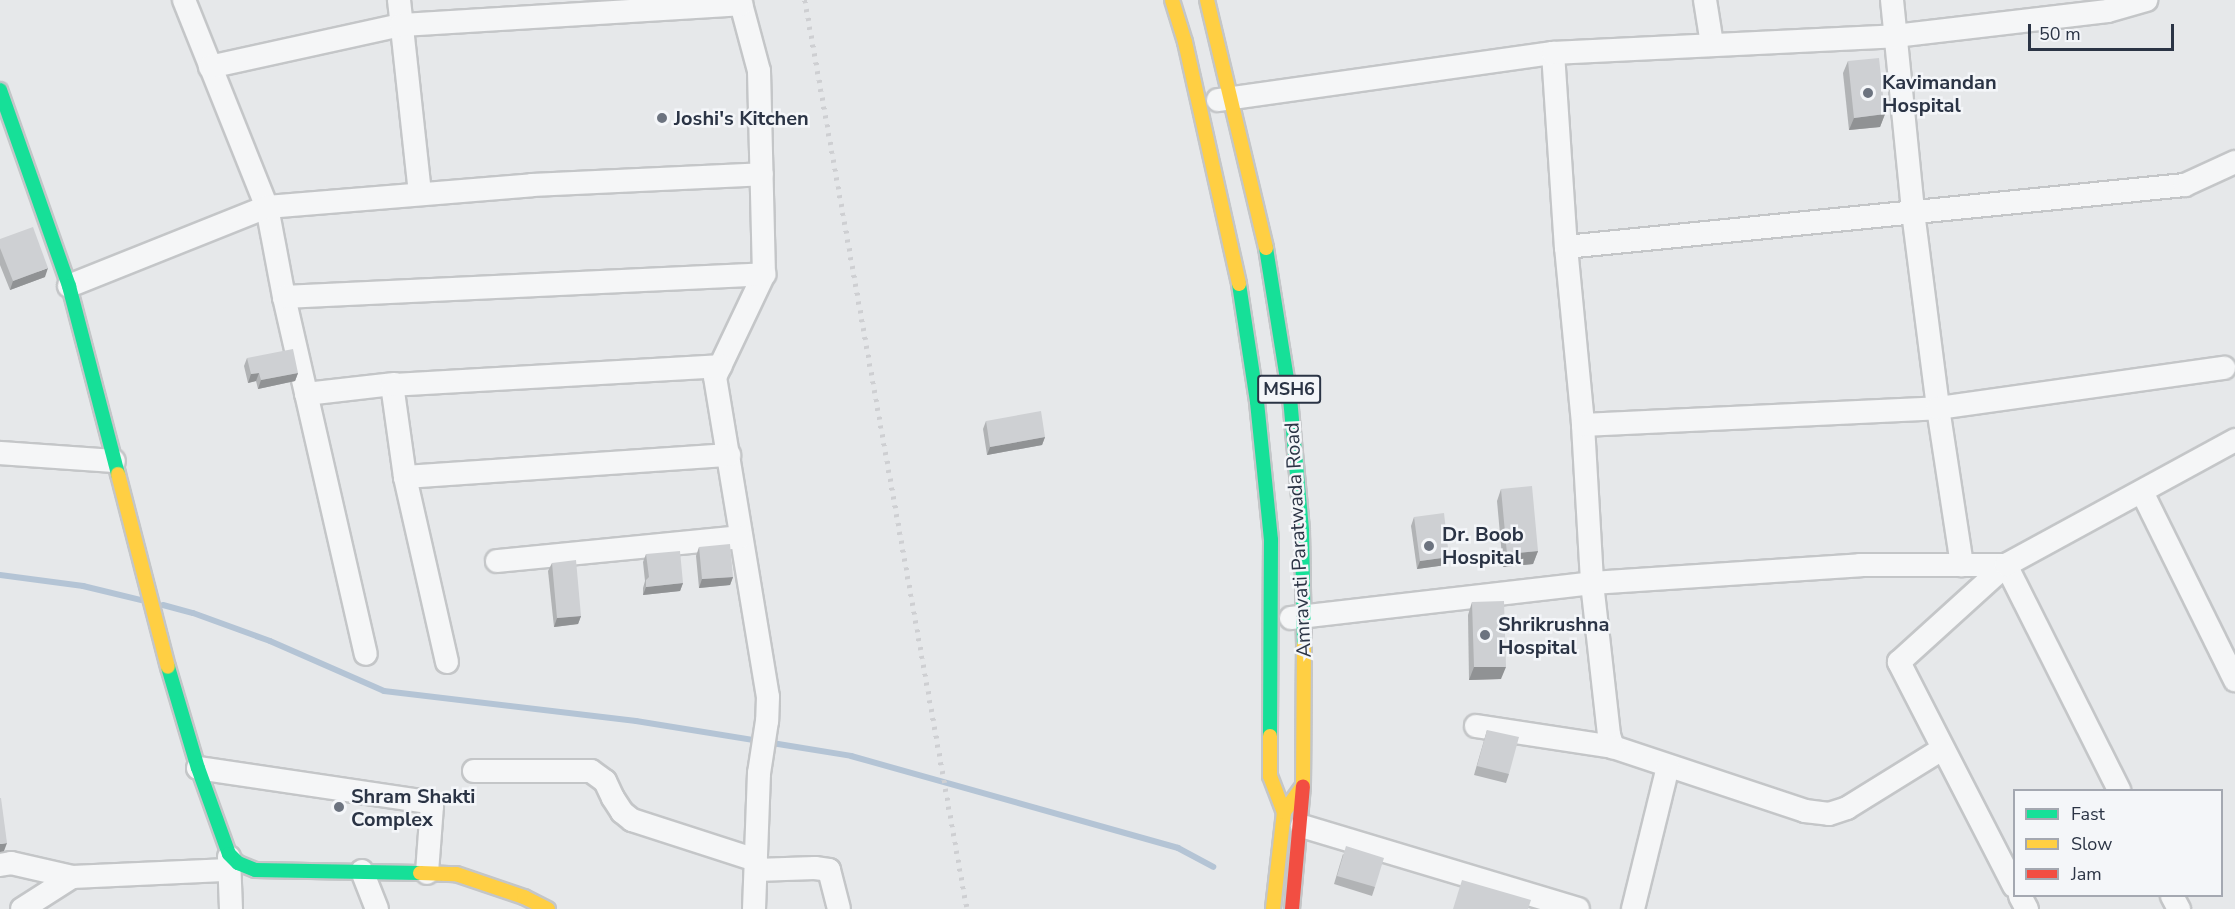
<!DOCTYPE html>
<html>
<head>
<meta charset="utf-8">
<style>
	body { margin:0 }
	#map { position:relative; width:2235px; height:909px; overflow:hidden; background:#e6e8ea; font-family:"Nunito Sans",sans-serif }
	div>[style] { position:absolute }
	[style*='--x'] { left:calc(var(--x)*1px); top:calc(var(--y)*1px); width:calc(var(--w)*1px); rotate:calc(var(--a)*1deg) }
	.stream>* { height:6px; margin:-3px; padding:0 3px; transform-origin:3px; border-radius:3px; background:#b4c4d5 }
	.roads { filter:drop-shadow(2px 0 #c4c6c8) drop-shadow(-2px 0 #c4c6c8) drop-shadow(0 2px #c4c6c8) drop-shadow(0 -2px #c4c6c8) }
	.street>* { height:22px; margin:-11px; padding:0 11px; transform-origin:11px; border-radius:11px; background:#f5f6f7 }
	.fast>* { height:14px; margin:-7px; padding:0 7px; transform-origin:7px; border-radius:7px; background:#16e098 }
	.slow>* { height:14px; margin:-7px; padding:0 7px; transform-origin:7px; border-radius:7px; background:#ffcf43 }
	.jam>* { height:14px; margin:-7px; padding:0 7px; transform-origin:7px; border-radius:7px; background:#f24e42 }
	.rail>* { height:4.5px; margin-top:-2.25px; transform-origin:0; background:repeating-linear-gradient(90deg,#cecfd2 0 3px,transparent 0 9px) }
	.wall>* { inset:0; background:#b1b3b5 }
	.shaded-wall>* { inset:0; background:#909294 }
	.building>* { inset:0; background:#ced0d3 }
	.dots>* { width:16px; height:16px; translate:-50% -50%; box-sizing:border-box; border:3px solid #f4f6f9; border-radius:50% }
	span { translate:-50% -50%; white-space:nowrap; text-align:center; line-height:1.15; -webkit-text-stroke:5px #f4f6f9; paint-order:stroke }
	.shield-label span { padding:2px 4px; background:#f4f6f9; border:2px solid; border-radius:4px; -webkit-text-stroke-width:0 }
	.shield-label { font-size:18px; color:#2b3445; font-weight:700 }
	.poi-label { font-size:20px; color:#2b3445; font-weight:700 }
	.left { translate:0 -50%; text-align:left }
	.street-label { font-size:20px; color:#2b3445 }
	.legend { position:absolute; left:2013px; top:789px; width:210px; height:108px; box-sizing:border-box; background:#f4f6f9; border:2px solid #a4a8b1; margin:0; padding:8px 10px; list-style:none; font-size:18px; color:#2b3445 }
	.legend li { display:flex; align-items:center; gap:12px; height:30px }
	.legend b { width:30px; border:2px solid #a4a8b1 }
	.scale { position:absolute; left:2028px; top:24px; width:146px; height:27px; box-sizing:border-box; border:3px solid #2b3445; border-top:0; padding-left:8px; font-size:18px; line-height:21px; white-space:nowrap; color:#2b3445; -webkit-text-stroke:4px #f4f6f9; paint-order:stroke }
</style>
</head>
<body>
<div id="map">
	<div class="stream">
		<i style="--x:0;--y:575;--w:84;--a:7.5"></i>
		<i style="--x:83;--y:586;--w:60;--a:13.6"></i>
		<i style="--x:163;--y:605;--w:31;--a:15"></i>
		<i style="--x:193;--y:613;--w:82;--a:20"></i>
		<i style="--x:270;--y:641;--w:124;--a:23.7"></i>
		<i style="--x:384;--y:691;--w:254;--a:6.8"></i>
		<i style="--x:636;--y:721;--w:218;--a:9.2"></i>
		<i style="--x:851;--y:756;--w:340;--a:15.7"></i>
		<i style="--x:1178;--y:848;--w:40;--a:28"></i>
	</div>
	<div class="roads">
		<div class="street">
			<i style="--x:184;--y:0;--w:223;--a:68.2"></i>
			<i style="--x:267;--y:207;--w:92;--a:79.3"></i>
			<i style="--x:284;--y:297;--w:366;--a:77.1"></i>
			<i style="--x:399;--y:0;--w:195;--a:83.8"></i>
			<i style="--x:740;--y:0;--w:73;--a:75"></i>
			<i style="--x:759;--y:71;--w:203;--a:88.6"></i>
			<i style="--x:764;--y:274;--w:114;--a:115.4"></i>
			<i style="--x:715;--y:377;--w:324;--a:80.6"></i>
			<i style="--x:768;--y:697;--w:24;--a:92"></i>
			<i style="--x:767;--y:721;--w:53;--a:98.7"></i>
			<i style="--x:759;--y:773;--w:136;--a:92.1"></i>
			<i style="--x:1705;--y:0;--w:45;--a:81"></i>
			<i style="--x:1892;--y:0;--w:213;--a:84.3"></i>
			<i style="--x:1913;--y:212;--w:198;--a:82.7"></i>
			<i style="--x:1938;--y:408;--w:159;--a:81.3"></i>
			<i style="--x:1553;--y:53;--w:194;--a:86.2"></i>
			<i style="--x:1566;--y:247;--w:179;--a:84.5"></i>
			<i style="--x:1583;--y:425;--w:158;--a:86.7"></i>
			<i style="--x:1592;--y:583;--w:153;--a:83.6"></i>
			<i style="--x:1609;--y:735;--w:13;--a:72"></i>
			<i style="--x:1613;--y:747;--w:202;--a:18.4"></i>
			<i style="--x:1805;--y:811;--w:24;--a:7"></i>
			<i style="--x:1829;--y:814;--w:19;--a:-18"></i>
			<i style="--x:1847;--y:808;--w:112;--a:-31.8"></i>
			<i style="--x:210;--y:67;--w:196;--a:-12.4"></i>
			<i style="--x:401;--y:25;--w:341;--a:-3.5"></i>
			<i style="--x:1218;--y:100;--w:338;--a:-8"></i>
			<i style="--x:1553;--y:53;--w:342;--a:-2.8"></i>
			<i style="--x:1895;--y:36;--w:214;--a:-6.7"></i>
			<i style="--x:2108;--y:11;--w:40;--a:-16"></i>
			<i style="--x:1566;--y:247;--w:622;--a:-5.72"></i>
			<i style="--x:2185;--y:185;--w:55;--a:-24.7"></i>
			<i style="--x:69;--y:286;--w:213;--a:-21.8"></i>
			<i style="--x:267;--y:207;--w:266;--a:-4.7"></i>
			<i style="--x:532;--y:185;--w:230;--a:-2.7"></i>
			<i style="--x:284;--y:297;--w:481;--a:-2.7"></i>
			<i style="--x:306;--y:394;--w:89;--a:-6.5"></i>
			<i style="--x:1583;--y:425;--w:355;--a:-2.7"></i>
			<i style="--x:1938;--y:408;--w:289;--a:-8"></i>
			<i style="--x:0;--y:453;--w:114;--a:4"></i>
			<i style="--x:405;--y:477;--w:325;--a:-3.9"></i>
			<i style="--x:2142;--y:492;--w:210;--a:63.7"></i>
			<i style="--x:497;--y:561;--w:245;--a:-5.6"></i>
			<i style="--x:1291;--y:618;--w:303;--a:-6.6"></i>
			<i style="--x:1592;--y:583;--w:269;--a:-3.8"></i>
			<i style="--x:1860;--y:565;--w:146;--a:0"></i>
			<i style="--x:2006;--y:565;--w:252;--a:63.3"></i>
			<i style="--x:447;--y:662;--w:190;--a:-102.8"></i>
			<i style="--x:405;--y:477;--w:93;--a:-98"></i>
			<i style="--x:392;--y:385;--w:329;--a:-3.3"></i>
			<i style="--x:1476;--y:726;--w:139;--a:8.7"></i>
			<i style="--x:198;--y:768;--w:233;--a:8.4"></i>
			<i style="--x:429;--y:802;--w:5;--a:53"></i>
			<i style="--x:432;--y:806;--w:67;--a:94.3"></i>
			<i style="--x:474;--y:771;--w:117;--a:0"></i>
			<i style="--x:591;--y:771;--w:17;--a:36"></i>
			<i style="--x:605;--y:781;--w:19;--a:65"></i>
			<i style="--x:613;--y:798;--w:17;--a:57"></i>
			<i style="--x:622;--y:812;--w:13;--a:39"></i>
			<i style="--x:632;--y:820;--w:130;--a:17.9"></i>
			<i style="--x:1302;--y:826;--w:288;--a:16.7"></i>
			<i style="--x:229;--y:857;--w:52;--a:87.8"></i>
			<i style="--x:0;--y:865;--w:11;--a:-10"></i>
			<i style="--x:11;--y:863;--w:63;--a:12.9"></i>
			<i style="--x:72;--y:877;--w:157;--a:-2.6"></i>
			<i style="--x:756;--y:870;--w:59;--a:-1.9"></i>
			<i style="--x:815;--y:868;--w:14;--a:8"></i>
			<i style="--x:829;--y:870;--w:40;--a:75.6"></i>
			<i style="--x:362;--y:871;--w:41;--a:68.5"></i>
			<i style="--x:2014;--y:886;--w:252;--a:-117.2"></i>
			<i style="--x:1899;--y:662;--w:144;--a:-42.2"></i>
			<i style="--x:2006;--y:565;--w:261;--a:-28.6"></i>
			<i style="--x:2020;--y:896;--w:15;--a:62"></i>
			<i style="--x:2172;--y:896;--w:15;--a:62"></i>
			<i style="--x:22;--y:909;--w:59;--a:-32.6"></i>
			<i style="--x:1633;--y:909;--w:147;--a:-76.2"></i>
		</div>
		<div class="fast">
			<i style="--x:0;--y:90;--w:208;--a:70.6"></i>
			<i style="--x:69;--y:286;--w:194;--a:75.4"></i>
			<i style="--x:1266;--y:248;--w:152;--a:80.9"></i>
			<i style="--x:1290;--y:398;--w:134;--a:84.8"></i>
			<i style="--x:1302;--y:531;--w:114;--a:89"></i>
			<i style="--x:1239;--y:284;--w:119;--a:81.3"></i>
			<i style="--x:1257;--y:402;--w:139;--a:84.2"></i>
			<i style="--x:1271;--y:540;--w:196;--a:90.3"></i>
			<i style="--x:168;--y:667;--w:105;--a:73.5"></i>
			<i style="--x:198;--y:768;--w:91;--a:70.2"></i>
			<i style="--x:229;--y:854;--w:13;--a:45"></i>
			<i style="--x:238;--y:863;--w:18;--a:22"></i>
			<i style="--x:255;--y:870;--w:165;--a:1"></i>
		</div>
		<div class="slow">
			<i style="--x:1172;--y:0;--w:44;--a:72.8"></i>
			<i style="--x:1185;--y:42;--w:248;--a:77.4"></i>
			<i style="--x:1207;--y:0;--w:255;--a:76.6"></i>
			<i style="--x:118;--y:474;--w:199;--a:75.5"></i>
			<i style="--x:1270;--y:736;--w:40;--a:90"></i>
			<i style="--x:1270;--y:776;--w:39;--a:69"></i>
			<i style="--x:1284;--y:812;--w:98;--a:96.5"></i>
			<i style="--x:1284;--y:812;--w:32;--a:-54"></i>
			<i style="--x:1303;--y:786;--w:141;--a:-89.6"></i>
			<i style="--x:420;--y:873;--w:36;--a:2"></i>
			<i style="--x:456;--y:874;--w:72;--a:18.7"></i>
			<i style="--x:524;--y:897;--w:27;--a:27"></i>
		</div>
		<div class="jam">
			<i style="--x:1292;--y:909;--w:123;--a:-84.9"></i>
		</div>
	</div>
	<div class="rail">
		<i style="--x:805;--y:0;--w:923;--a:79.89"></i>
	</div>
	<div class="wall">
		<i style="clip-path:polygon(1848px 61px,1885px 114px,1880px 127px,1849px 130px,1843px 73px)"></i>
		<i style="clip-path:polygon(0 239px,45px 277px,10px 290px,0 265px)"></i>
		<i style="clip-path:polygon(247px 358px,298px 373px,295px 381px,258px 389px,256px 381px,248px 383px,244px 366px)"></i>
		<i style="clip-path:polygon(986px 421px,1045px 437px,1042px 445px,987px 455px,983px 429px)"></i>
		<i style="clip-path:polygon(1501px 489px,1538px 551px,1533px 564px,1503px 567px,1497px 501px)"></i>
		<i style="clip-path:polygon(1414px 517px,1446px 565px,1417px 569px,1411px 526px)"></i>
		<i style="clip-path:polygon(699px 547px,733px 577px,730px 585px,699px 588px,696px 556px)"></i>
		<i style="clip-path:polygon(646px 554px,683px 583px,680px 591px,643px 595px,643px 588px,645px 581px,643px 562px)"></i>
		<i style="clip-path:polygon(552px 563px,581px 616px,578px 624px,554px 627px,548px 571px)"></i>
		<i style="clip-path:polygon(1472px 602px,1501px 679px,1469px 680px,1468px 615px)"></i>
		<i style="clip-path:polygon(1487px 730px,1509px 774px,1506px 783px,1474px 775px)"></i>
		<i style="clip-path:polygon(1343px 854px,1375px 887px,1372px 896px,1334px 884px)"></i>
	</div>
	<div class="shaded-wall">
		<i style="clip-path:polygon(1885px 114px,1880px 127px,1849px 130px,1854px 118px)"></i>
		<i style="clip-path:polygon(48px 268px,45px 277px,10px 290px,13px 281px)"></i>
		<i style="clip-path:polygon(259px 373px,256px 381px,248px 383px,251px 374px)"></i>
		<i style="clip-path:polygon(298px 373px,295px 381px,258px 389px,261px 380px)"></i>
		<i style="clip-path:polygon(1045px 437px,1042px 445px,987px 455px,990px 447px)"></i>
		<i style="clip-path:polygon(1538px 551px,1533px 564px,1503px 567px,1507px 554px)"></i>
		<i style="clip-path:polygon(1449px 557px,1446px 565px,1417px 569px,1420px 561px)"></i>
		<i style="clip-path:polygon(733px 577px,730px 585px,699px 588px,702px 579px)"></i>
		<i style="clip-path:polygon(683px 583px,680px 591px,643px 595px,646px 587px)"></i>
		<i style="clip-path:polygon(581px 616px,578px 624px,554px 627px,557px 618px)"></i>
		<i style="clip-path:polygon(1474px 667px,1506px 667px,1501px 679px,1469px 680px)"></i>
		<i style="clip-path:polygon(7px 843px,4px 851px,0 852px,0 844px)"></i>
	</div>
	<div class="building">
		<i style="clip-path:polygon(1879px 58px,1885px 114px,1854px 118px,1848px 61px)"></i>
		<i style="clip-path:polygon(33px 227px,48px 268px,13px 281px,0 248px,0 239px)"></i>
		<i style="clip-path:polygon(293px 349px,298px 373px,261px 380px,259px 373px,251px 374px,247px 358px)"></i>
		<i style="clip-path:polygon(1041px 411px,1045px 437px,990px 447px,986px 421px)"></i>
		<i style="clip-path:polygon(1532px 486px,1538px 551px,1507px 554px,1501px 489px)"></i>
		<i style="clip-path:polygon(1444px 513px,1449px 557px,1420px 561px,1414px 517px)"></i>
		<i style="clip-path:polygon(730px 544px,733px 577px,702px 579px,699px 547px)"></i>
		<i style="clip-path:polygon(680px 551px,683px 583px,646px 587px,646px 580px,649px 577px,646px 554px)"></i>
		<i style="clip-path:polygon(576px 560px,581px 616px,557px 618px,552px 563px)"></i>
		<i style="clip-path:polygon(1504px 601px,1506px 667px,1474px 667px,1472px 602px)"></i>
		<i style="clip-path:polygon(1487px 730px,1519px 737px,1509px 774px,1477px 766px)"></i>
		<i style="clip-path:polygon(0 798px,1px 798px,7px 843px,0 844px)"></i>
		<i style="clip-path:polygon(1346px 846px,1384px 858px,1375px 887px,1337px 876px)"></i>
		<i style="clip-path:polygon(1462px 880px,1531px 900px,1528px 909px,1453px 909px)"></i>
	</div>
	<div class="dots">
		<i style="left:1868px;top:93px;background:#6c737f"></i>
		<i style="left:662px;top:118px;background:#6c737f"></i>
		<i style="left:1429px;top:546px;background:#6c737f"></i>
		<i style="left:1485px;top:635px;background:#6c737f"></i>
		<i style="left:339px;top:807px;background:#6c737f"></i>
	</div>
	<div class="shield-label">
		<span style="left:1289px;top:389px">MSH6</span>
	</div>
	<div class="poi-label">
		<span class="left" style="left:1882px;top:94px">Kavimandan<br>Hospital</span>
		<span class="left" style="left:674px;top:118px">Joshi's Kitchen</span>
		<span class="left" style="left:1442px;top:546px">Dr. Boob<br>Hospital</span>
		<span class="left" style="left:1498px;top:636px">Shrikrushna<br>Hospital</span>
		<span class="left" style="left:351px;top:808px">Shram Shakti<br>Complex</span>
	</div>
	<div class="street-label">
		<span style="left:1298px;top:540px;rotate:-93deg">Amravati Paratwada Road</span>
	</div>
	<ul class="legend">
	<li><b style="height:8px;background:#16e098"></b>Fast</li>
	<li><b style="height:8px;background:#ffcf43"></b>Slow</li>
	<li><b style="height:8px;background:#f24e42"></b>Jam</li>
	</ul>
	<div class="scale">50 m</div>
</div>
</body>
</html>
